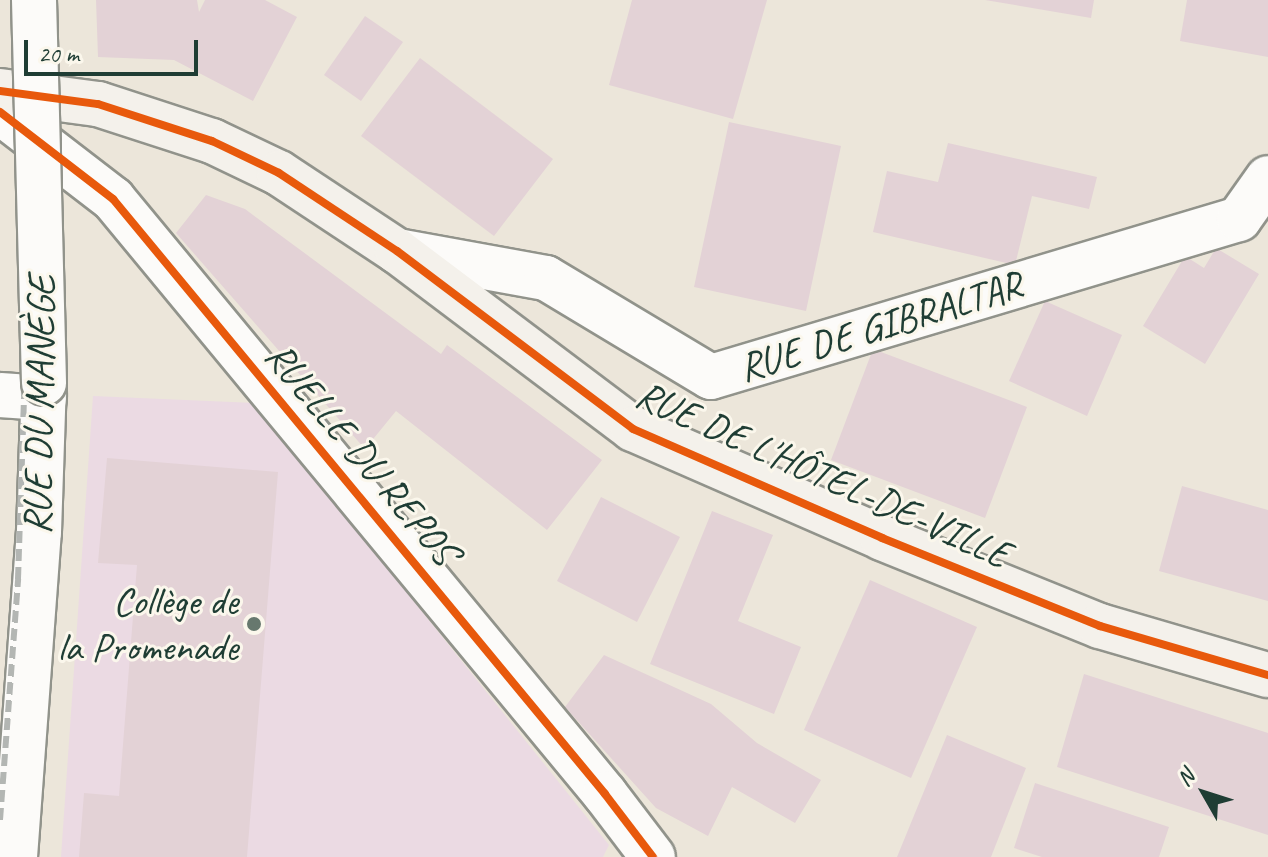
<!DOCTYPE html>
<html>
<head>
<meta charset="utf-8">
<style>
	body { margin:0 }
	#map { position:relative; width:1268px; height:857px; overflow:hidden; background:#ece6da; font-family:Caveat,sans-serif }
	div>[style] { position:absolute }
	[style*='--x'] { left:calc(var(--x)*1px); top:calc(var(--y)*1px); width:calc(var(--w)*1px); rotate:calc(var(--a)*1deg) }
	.built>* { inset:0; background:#ebdae3 }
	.building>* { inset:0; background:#e3d2d6 }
	.roads { filter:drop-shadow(2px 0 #91938b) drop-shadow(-2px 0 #91938b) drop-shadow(0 2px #91938b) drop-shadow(0 -2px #91938b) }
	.minor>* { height:44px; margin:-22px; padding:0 22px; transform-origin:22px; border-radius:22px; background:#fcfbf9 }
	.secondary>* { height:44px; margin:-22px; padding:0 22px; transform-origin:22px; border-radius:22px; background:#f4f1eb }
	.rail>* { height:6px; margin-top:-3px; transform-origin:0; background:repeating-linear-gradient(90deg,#b3b6b3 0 12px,transparent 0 18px) }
	.bridges { filter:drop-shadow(2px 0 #91938b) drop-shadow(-2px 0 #91938b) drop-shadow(0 2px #91938b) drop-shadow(0 -2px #91938b) }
	.minor-bridge>* { height:44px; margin:-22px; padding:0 22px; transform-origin:22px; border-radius:22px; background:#fcfbf9 }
	.cycleway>* { height:8px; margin:-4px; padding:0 4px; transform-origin:4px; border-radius:4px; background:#e8590c }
	.dots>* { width:22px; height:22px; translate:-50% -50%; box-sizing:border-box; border:4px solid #fbf7ec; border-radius:50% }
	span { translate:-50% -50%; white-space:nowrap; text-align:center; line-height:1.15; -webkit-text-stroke:6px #fbf7ec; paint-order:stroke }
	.street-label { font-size:40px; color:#1f3d34 }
	.poi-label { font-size:40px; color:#1f3d34 }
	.right { translate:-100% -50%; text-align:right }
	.north { position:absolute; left:1164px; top:753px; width:80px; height:80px; -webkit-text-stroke:6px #fbf7ec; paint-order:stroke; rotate:309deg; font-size:22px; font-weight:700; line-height:32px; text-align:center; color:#1f3d34 }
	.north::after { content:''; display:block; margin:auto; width:28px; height:36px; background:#1f3d34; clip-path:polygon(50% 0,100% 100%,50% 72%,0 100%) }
	.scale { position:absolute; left:24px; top:40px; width:174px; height:36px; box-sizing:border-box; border:4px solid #1f3d34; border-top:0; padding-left:10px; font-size:24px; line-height:28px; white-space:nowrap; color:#1f3d34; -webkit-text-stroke:6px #fbf7ec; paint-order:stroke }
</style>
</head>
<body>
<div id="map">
	<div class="built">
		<i style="clip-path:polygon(93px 396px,255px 403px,609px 845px,603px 857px,61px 857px)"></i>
	</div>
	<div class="building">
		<i style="clip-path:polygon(96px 0,197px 0,199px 12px,205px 0,265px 0,297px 17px,253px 101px,174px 60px,98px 57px)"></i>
		<i style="clip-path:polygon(632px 0,767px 0,733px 119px,609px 85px)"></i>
		<i style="clip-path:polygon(985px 0,1094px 0,1091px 18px)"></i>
		<i style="clip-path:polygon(1187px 0,1268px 0,1268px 57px,1180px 41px)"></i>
		<i style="clip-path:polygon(365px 16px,403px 42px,361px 101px,324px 75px)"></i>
		<i style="clip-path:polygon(420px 58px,553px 159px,494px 236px,361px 136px)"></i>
		<i style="clip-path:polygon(729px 122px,841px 146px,806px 311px,694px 287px)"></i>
		<i style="clip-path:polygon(948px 143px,1097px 177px,1089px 209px,1032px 196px,1015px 265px,873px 232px,887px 171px,938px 182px)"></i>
		<i style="clip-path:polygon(206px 195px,245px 209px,441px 354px,447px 345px,602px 460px,547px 530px,396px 411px,365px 449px,176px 233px)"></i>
		<i style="clip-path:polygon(1216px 248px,1259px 274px,1205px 364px,1143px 326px,1185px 256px,1204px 268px)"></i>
		<i style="clip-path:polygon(1045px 301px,1122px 335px,1087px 416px,1009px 381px)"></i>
		<i style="clip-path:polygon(873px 349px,1027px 407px,985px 518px,831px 460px)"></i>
		<i style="clip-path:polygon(107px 458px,278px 472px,247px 857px,79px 857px,84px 793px,119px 796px,137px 565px,98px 563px)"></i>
		<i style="clip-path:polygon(1182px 486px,1268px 510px,1268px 601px,1159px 571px)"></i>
		<i style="clip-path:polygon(601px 497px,680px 537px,637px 622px,557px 581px)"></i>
		<i style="clip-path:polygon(712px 511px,773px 535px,738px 621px,801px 647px,774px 714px,650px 664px)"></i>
		<i style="clip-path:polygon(870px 580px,977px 627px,911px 778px,804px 730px)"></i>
		<i style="clip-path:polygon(604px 655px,711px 704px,757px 743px,821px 780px,795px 823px,732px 787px,708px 836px,656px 808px,565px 707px)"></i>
		<i style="clip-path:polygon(1084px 674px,1268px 733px,1268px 835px,1057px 767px)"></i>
		<i style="clip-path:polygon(947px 735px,1026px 768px,991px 857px,897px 857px)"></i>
		<i style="clip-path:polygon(1035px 783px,1169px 827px,1159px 857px,1042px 857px,1014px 848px)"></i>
	</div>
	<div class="roads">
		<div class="minor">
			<i style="--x:0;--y:112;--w:143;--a:37.6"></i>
			<i style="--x:113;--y:199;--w:772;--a:50.41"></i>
			<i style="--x:605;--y:794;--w:79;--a:52.7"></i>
			<i style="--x:397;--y:251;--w:151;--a:10.3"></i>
			<i style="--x:546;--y:278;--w:192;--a:31"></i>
			<i style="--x:711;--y:377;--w:551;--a:-16.66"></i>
			<i style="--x:1239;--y:219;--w:50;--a:-54.7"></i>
			<i style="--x:0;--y:395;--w:44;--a:3.9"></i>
			<i style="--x:15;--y:857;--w:326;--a:-85.8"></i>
			<i style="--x:39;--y:532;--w:149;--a:-88.1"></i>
		</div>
		<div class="secondary">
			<i style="--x:0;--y:91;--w:99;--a:7.6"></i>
			<i style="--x:98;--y:104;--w:120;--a:18"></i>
			<i style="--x:212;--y:141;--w:74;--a:25.5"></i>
			<i style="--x:279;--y:173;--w:141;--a:33.5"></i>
			<i style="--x:397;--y:251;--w:296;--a:37"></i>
			<i style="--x:633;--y:429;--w:272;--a:23.6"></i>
			<i style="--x:882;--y:538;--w:235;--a:22"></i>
			<i style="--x:1100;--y:626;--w:175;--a:16.3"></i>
		</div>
	</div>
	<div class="rail">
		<i style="--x:0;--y:820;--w:242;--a:-85.7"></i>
		<i style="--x:18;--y:579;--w:183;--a:-88.1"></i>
		<i style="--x:24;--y:396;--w:396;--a:-91.3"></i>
	</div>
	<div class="bridges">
		<div class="minor-bridge">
			<i style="--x:34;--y:0;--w:383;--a:88.5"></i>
		</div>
	</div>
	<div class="cycleway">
		<i style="--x:0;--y:91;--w:99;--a:7.6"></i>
		<i style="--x:98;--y:104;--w:120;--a:18"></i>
		<i style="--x:212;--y:141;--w:74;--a:25.5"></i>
		<i style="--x:279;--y:173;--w:141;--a:33.5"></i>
		<i style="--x:397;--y:251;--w:296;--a:37"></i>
		<i style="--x:633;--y:429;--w:272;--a:23.6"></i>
		<i style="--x:882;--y:538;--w:235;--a:22"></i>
		<i style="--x:1100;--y:626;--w:175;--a:16.3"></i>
		<i style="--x:0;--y:112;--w:143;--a:37.6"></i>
		<i style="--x:113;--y:199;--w:772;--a:50.41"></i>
		<i style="--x:605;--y:794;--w:79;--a:52.7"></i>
	</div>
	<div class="dots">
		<i style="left:254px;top:624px;background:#67786e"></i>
	</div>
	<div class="street-label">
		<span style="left:880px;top:326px;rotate:-17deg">RUE DE GIBRALTAR</span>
		<span style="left:39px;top:405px;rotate:-89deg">RUE DU MANÈGE</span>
		<span style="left:362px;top:453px;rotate:50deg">RUELLE DU REPOS</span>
		<span style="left:823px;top:474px;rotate:24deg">RUE DE L'HÔTEL-DE-VILLE</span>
	</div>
	<div class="poi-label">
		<span class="right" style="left:238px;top:624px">Collège de<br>la Promenade</span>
	</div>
	<div class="north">N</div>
	<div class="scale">20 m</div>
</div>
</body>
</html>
